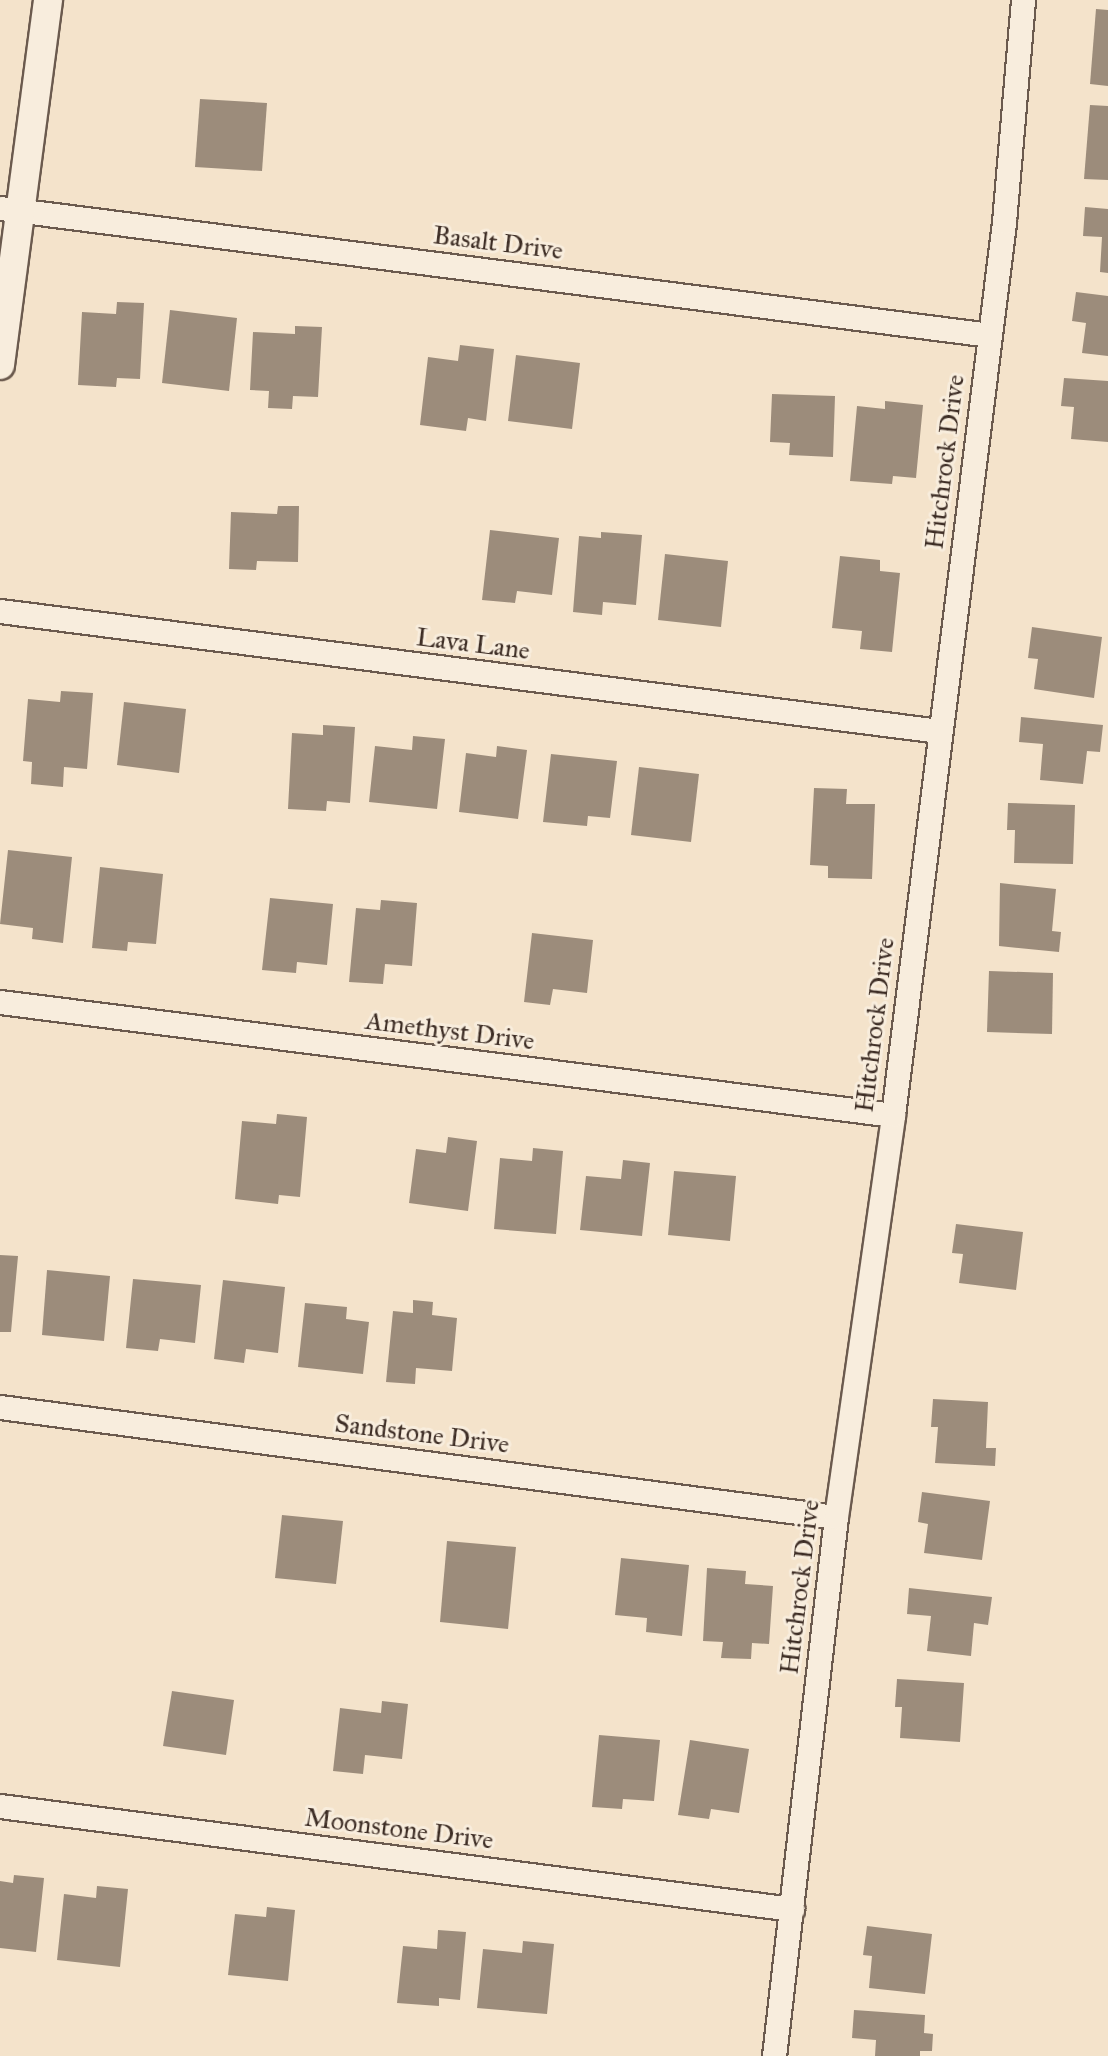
<!DOCTYPE html>
<html>
<head>
<meta charset="utf-8">
<style>
	body { margin:0 }
	#map { position:relative; width:1108px; height:2056px; overflow:hidden; background:#f4e3cb; font-family:"IM FELL Great Primer",serif }
	div>[style] { position:absolute }
	[style*='--x'] { left:calc(var(--x)*1px); top:calc(var(--y)*1px); width:calc(var(--w)*1px); rotate:calc(var(--a)*1deg) }
	.building>* { inset:0; background:#9c8c7b }
	.roads { filter:drop-shadow(2px 0 #6b5a4e) drop-shadow(-2px 0 #6b5a4e) drop-shadow(0 2px #6b5a4e) drop-shadow(0 -2px #6b5a4e) }
	.minor>* { height:23px; margin:-11.5px; padding:0 11.5px; transform-origin:11.5px; border-radius:11.5px; background:#f8eddd }
	.tertiary>* { height:28px; margin:-14px; padding:0 14px; transform-origin:14px; border-radius:14px; background:#f8eddd }
	span { translate:-50% -50%; white-space:nowrap; text-align:center; line-height:1.15; -webkit-text-stroke:6px #f8eddd; paint-order:stroke }
	.street-label { font-size:26px; color:#3d2d25 }
</style>
</head>
<body>
<div id="map">
	<div class="building">
		<i style="clip-path:polygon(1096px 9px,1108px 10px,1108px 86px,1090px 84px)"></i>
		<i style="clip-path:polygon(200px 99px,267px 103px,262px 171px,195px 167px)"></i>
		<i style="clip-path:polygon(1090px 105px,1108px 106px,1108px 180px,1084px 179px)"></i>
		<i style="clip-path:polygon(1085px 207px,1108px 209px,1108px 273px,1100px 272px,1102px 237px,1083px 236px)"></i>
		<i style="clip-path:polygon(1076px 292px,1108px 296px,1108px 356px,1082px 353px,1086px 323px,1072px 321px)"></i>
		<i style="clip-path:polygon(117px 302px,144px 303px,140px 379px,117px 378px,116px 387px,78px 385px,82px 312px,116px 314px)"></i>
		<i style="clip-path:polygon(170px 310px,237px 318px,229px 391px,162px 383px)"></i>
		<i style="clip-path:polygon(295px 326px,322px 327px,318px 397px,293px 396px,292px 409px,268px 408px,269px 391px,250px 390px,253px 332px,295px 334px)"></i>
		<i style="clip-path:polygon(460px 345px,494px 349px,486px 421px,468px 418px,466px 431px,420px 425px,428px 357px,458px 361px)"></i>
		<i style="clip-path:polygon(516px 355px,580px 363px,572px 429px,508px 421px)"></i>
		<i style="clip-path:polygon(1064px 378px,1108px 381px,1108px 442px,1071px 439px,1074px 407px,1061px 406px)"></i>
		<i style="clip-path:polygon(772px 394px,835px 396px,833px 457px,789px 455px,790px 443px,770px 442px)"></i>
		<i style="clip-path:polygon(885px 401px,923px 405px,916px 478px,893px 476px,892px 484px,850px 481px,857px 406px,885px 409px)"></i>
		<i style="clip-path:polygon(278px 506px,299px 506px,298px 562px,257px 561px,256px 570px,229px 569px,231px 512px,277px 514px)"></i>
		<i style="clip-path:polygon(490px 530px,559px 538px,552px 595px,517px 591px,515px 603px,482px 600px)"></i>
		<i style="clip-path:polygon(601px 532px,642px 535px,636px 605px,603px 602px,602px 615px,573px 612px,579px 536px,601px 538px)"></i>
		<i style="clip-path:polygon(665px 554px,728px 561px,721px 627px,658px 620px)"></i>
		<i style="clip-path:polygon(840px 556px,880px 560px,880px 571px,900px 573px,892px 652px,860px 649px,862px 631px,832px 628px)"></i>
		<i style="clip-path:polygon(1032px 627px,1102px 637px,1094px 698px,1034px 689px,1038px 659px,1028px 658px)"></i>
		<i style="clip-path:polygon(61px 691px,93px 693px,87px 769px,64px 767px,63px 787px,31px 784px,32px 762px,23px 761px,28px 699px,60px 702px)"></i>
		<i style="clip-path:polygon(124px 702px,186px 709px,179px 773px,117px 765px)"></i>
		<i style="clip-path:polygon(1021px 717px,1103px 725px,1100px 752px,1087px 751px,1083px 784px,1040px 780px,1043px 744px,1019px 742px)"></i>
		<i style="clip-path:polygon(323px 725px,355px 727px,350px 803px,327px 801px,326px 811px,288px 809px,292px 733px,323px 735px)"></i>
		<i style="clip-path:polygon(413px 736px,445px 739px,437px 809px,369px 802px,375px 746px,412px 750px)"></i>
		<i style="clip-path:polygon(497px 746px,527px 750px,518px 819px,459px 812px,466px 753px,496px 757px)"></i>
		<i style="clip-path:polygon(551px 754px,617px 761px,610px 818px,588px 816px,587px 826px,543px 822px)"></i>
		<i style="clip-path:polygon(639px 767px,699px 774px,691px 842px,631px 835px)"></i>
		<i style="clip-path:polygon(814px 788px,847px 789px,846px 804px,875px 804px,872px 879px,828px 878px,828px 866px,810px 865px)"></i>
		<i style="clip-path:polygon(1008px 803px,1075px 805px,1073px 864px,1014px 863px,1015px 830px,1007px 830px)"></i>
		<i style="clip-path:polygon(8px 850px,72px 857px,63px 943px,32px 939px,33px 928px,0 924px)"></i>
		<i style="clip-path:polygon(100px 867px,163px 874px,156px 944px,128px 942px,127px 951px,92px 948px)"></i>
		<i style="clip-path:polygon(1000px 883px,1056px 889px,1052px 931px,1061px 932px,1059px 952px,999px 946px)"></i>
		<i style="clip-path:polygon(270px 898px,333px 904px,327px 965px,297px 962px,296px 973px,262px 970px)"></i>
		<i style="clip-path:polygon(381px 900px,417px 903px,412px 966px,385px 964px,383px 984px,349px 982px,356px 908px,380px 910px)"></i>
		<i style="clip-path:polygon(532px 933px,593px 940px,587px 993px,553px 989px,550px 1005px,524px 1002px)"></i>
		<i style="clip-path:polygon(989px 971px,1053px 973px,1052px 1034px,987px 1032px)"></i>
		<i style="clip-path:polygon(277px 1114px,307px 1117px,300px 1197px,279px 1195px,278px 1204px,235px 1199px,242px 1121px,276px 1124px)"></i>
		<i style="clip-path:polygon(448px 1137px,477px 1141px,468px 1211px,409px 1203px,416px 1149px,446px 1153px)"></i>
		<i style="clip-path:polygon(533px 1148px,563px 1151px,556px 1234px,494px 1229px,500px 1158px,532px 1161px)"></i>
		<i style="clip-path:polygon(623px 1160px,650px 1163px,642px 1236px,580px 1230px,586px 1176px,621px 1179px)"></i>
		<i style="clip-path:polygon(674px 1171px,736px 1176px,730px 1241px,668px 1235px)"></i>
		<i style="clip-path:polygon(956px 1224px,1023px 1232px,1016px 1290px,959px 1283px,963px 1254px,952px 1253px)"></i>
		<i style="clip-path:polygon(0 1255px,18px 1256px,11px 1332px,0 1332px)"></i>
		<i style="clip-path:polygon(47px 1270px,110px 1276px,104px 1341px,42px 1335px)"></i>
		<i style="clip-path:polygon(133px 1279px,201px 1285px,195px 1343px,160px 1339px,158px 1351px,126px 1348px)"></i>
		<i style="clip-path:polygon(223px 1280px,285px 1287px,278px 1353px,246px 1349px,244px 1363px,214px 1359px)"></i>
		<i style="clip-path:polygon(413px 1300px,433px 1302px,432px 1315px,457px 1318px,452px 1371px,416px 1368px,415px 1384px,386px 1382px,393px 1311px,413px 1313px)"></i>
		<i style="clip-path:polygon(305px 1303px,347px 1307px,346px 1319px,369px 1322px,363px 1374px,298px 1367px)"></i>
		<i style="clip-path:polygon(933px 1399px,988px 1402px,986px 1448px,996px 1448px,995px 1466px,935px 1463px,938px 1427px,931px 1427px)"></i>
		<i style="clip-path:polygon(922px 1492px,990px 1501px,982px 1560px,924px 1553px,928px 1524px,918px 1522px)"></i>
		<i style="clip-path:polygon(282px 1515px,343px 1521px,336px 1584px,275px 1578px)"></i>
		<i style="clip-path:polygon(447px 1541px,516px 1547px,508px 1629px,440px 1622px)"></i>
		<i style="clip-path:polygon(621px 1558px,689px 1565px,682px 1636px,646px 1632px,647px 1618px,615px 1615px)"></i>
		<i style="clip-path:polygon(707px 1568px,746px 1571px,745px 1584px,773px 1586px,769px 1644px,752px 1643px,751px 1659px,721px 1658px,723px 1642px,703px 1641px)"></i>
		<i style="clip-path:polygon(909px 1588px,992px 1597px,988px 1625px,974px 1623px,971px 1656px,927px 1651px,931px 1616px,907px 1614px)"></i>
		<i style="clip-path:polygon(897px 1679px,964px 1683px,960px 1742px,900px 1738px,902px 1707px,895px 1707px)"></i>
		<i style="clip-path:polygon(172px 1691px,234px 1700px,226px 1755px,163px 1746px)"></i>
		<i style="clip-path:polygon(382px 1701px,408px 1704px,402px 1759px,365px 1755px,363px 1774px,333px 1771px,340px 1708px,381px 1713px)"></i>
		<i style="clip-path:polygon(599px 1735px,660px 1740px,654px 1801px,623px 1799px,622px 1809px,592px 1807px)"></i>
		<i style="clip-path:polygon(690px 1740px,749px 1749px,739px 1813px,711px 1809px,709px 1819px,678px 1815px)"></i>
		<i style="clip-path:polygon(14px 1875px,44px 1878px,36px 1952px,0 1948px,0 1881px,13px 1883px)"></i>
		<i style="clip-path:polygon(97px 1886px,128px 1889px,120px 1967px,57px 1960px,64px 1894px,96px 1898px)"></i>
		<i style="clip-path:polygon(267px 1907px,295px 1910px,288px 1981px,228px 1975px,235px 1914px,266px 1917px)"></i>
		<i style="clip-path:polygon(867px 1926px,932px 1934px,925px 1994px,869px 1988px,872px 1956px,863px 1955px)"></i>
		<i style="clip-path:polygon(438px 1930px,466px 1932px,460px 2000px,439px 1998px,439px 2006px,397px 2003px,403px 1946px,437px 1949px)"></i>
		<i style="clip-path:polygon(523px 1941px,554px 1944px,547px 2014px,477px 2008px,483px 1949px,522px 1953px)"></i>
		<i style="clip-path:polygon(854px 2010px,925px 2015px,924px 2033px,933px 2034px,932px 2051px,920px 2051px,920px 2056px,875px 2056px,876px 2040px,852px 2038px)"></i>
	</div>
	<div class="roads">
		<div class="minor">
			<i style="--x:0;--y:208;--w:998;--a:7.31"></i>
			<i style="--x:0;--y:611;--w:947;--a:7.28"></i>
			<i style="--x:0;--y:1002;--w:900;--a:7.21"></i>
			<i style="--x:0;--y:1407;--w:843;--a:7.5"></i>
			<i style="--x:0;--y:1806;--w:799;--a:7.41"></i>
			<i style="--x:774;--y:2056;--w:543;--a:-83.44"></i>
			<i style="--x:836;--y:1517;--w:406;--a:-81.9"></i>
			<i style="--x:893;--y:1115;--w:900;--a:-82.91"></i>
			<i style="--x:1004;--y:222;--w:223;--a:-85.1"></i>
		</div>
		<div class="tertiary">
			<i style="--x:0;--y:365;--w:368;--a:-82.5"></i>
		</div>
	</div>
	<div class="street-label">
		<span style="left:498px;top:243px;rotate:7deg">Basalt Drive</span>
		<span style="left:945px;top:462px;rotate:-83deg">Hitchrock Drive</span>
		<span style="left:473px;top:644px;rotate:7deg">Lava Lane</span>
		<span style="left:875px;top:1025px;rotate:-83deg">Hitchrock Drive</span>
		<span style="left:450px;top:1031px;rotate:7deg">Amethyst Drive</span>
		<span style="left:422px;top:1434px;rotate:7deg">Sandstone Drive</span>
		<span style="left:800px;top:1587px;rotate:-83deg">Hitchrock Drive</span>
		<span style="left:399px;top:1829px;rotate:7deg">Moonstone Drive</span>
	</div>
</div>
</body>
</html>
